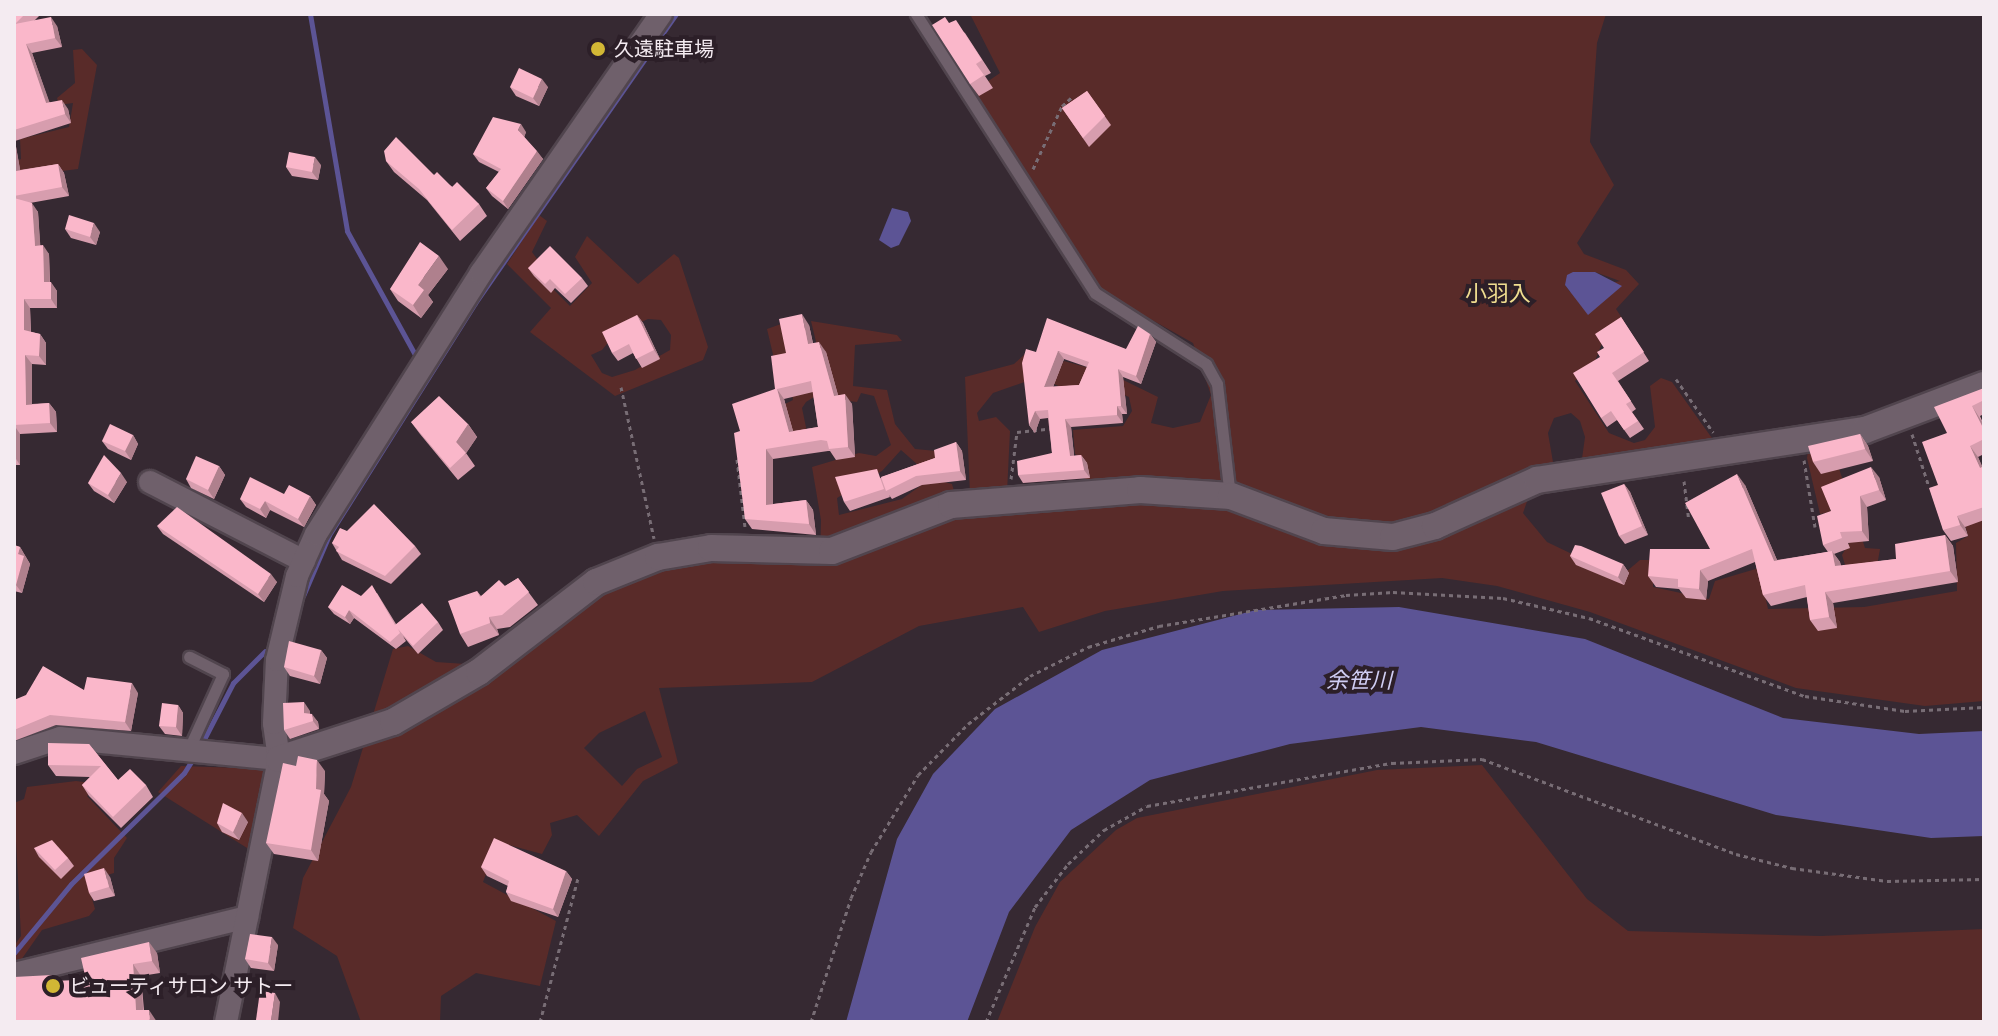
<!DOCTYPE html>
<html>
<head>
<meta charset="utf-8">
<style>
	body { margin:0 }
	#map { position:relative; width:1998px; height:1036px; overflow:hidden; background:#362932; font-family:"PT Sans","Noto Sans JP",sans-serif }
	div>[style] { position:absolute }
	[style*='--x'] { left:calc(var(--x)*1px); top:calc(var(--y)*1px); width:calc(var(--w)*1px); rotate:calc(var(--a)*1deg) }
	.green>* { inset:0; background:#592b29 }
	.water>* { inset:0; background:#5c5495 }
	.stream>* { height:5px; margin:-2.5px; padding:0 2.5px; transform-origin:2.5px; border-radius:2.5px; background:#5c5495 }
	.path>* { height:3px; margin-top:-1.5px; transform-origin:0; background:repeating-linear-gradient(90deg,#786d75 0 4px,transparent 0 8px) }
	.roads { filter:drop-shadow(2px 0 #51454e) drop-shadow(-2px 0 #51454e) drop-shadow(0 2px #51454e) drop-shadow(0 -2px #51454e) }
	.service>* { height:11px; margin:-5.5px; padding:0 5.5px; transform-origin:5.5px; border-radius:5.5px; background:#6f606b }
	.minor>* { height:22px; margin:-11px; padding:0 11px; transform-origin:11px; border-radius:11px; background:#6f606b }
	.tertiary>* { height:26px; margin:-13px; padding:0 13px; transform-origin:13px; border-radius:13px; background:#6f606b }
	.wall>* { inset:0; background:#d79dae }
	.shaded-wall>* { inset:0; background:#af808d }
	.building>* { inset:0; background:#fab7ca }
	.dots>* { width:22px; height:22px; translate:-50% -50%; box-sizing:border-box; border:4px solid #2c1f28; border-radius:50% }
	span { translate:-50% -50%; white-space:nowrap; text-align:center; line-height:1.15; -webkit-text-stroke:8px #2c1f28; paint-order:stroke }
	.poi-label { font-size:20px; color:#f4ebf1 }
	.left { translate:0 -50%; text-align:left }
	.neighbourhood-label { font-size:22px; color:#f0de90 }
	.water-label { font-size:22px; color:#d0cef4; font-style:italic }
	.frame { position:absolute; inset:0; border:16px solid #f4ebf1; pointer-events:none }
</style>
</head>
<body>
<div id="map">
	<div class="green">
		<i style="clip-path:polygon(evenodd,970px 14px,1606px 14px,1597px 43px,1590px 142px,1614px 185px,1577px 243px,1584px 254px,1626px 270px,1639px 284px,1616px 309px,1624px 321px,1606px 333px,1595px 361px,1575px 381px,1609px 433px,1634px 443px,1645px 440px,1655px 427px,1650px 386px,1661px 378px,1672px 382px,1714px 441px,1581px 466px,1585px 437px,1580px 421px,1571px 413px,1554px 418px,1548px 433px,1554px 468px,1537px 473px,1523px 513px,1547px 542px,1620px 577px,1640px 560px,1654px 560px,1653px 587px,1709px 599px,1715px 581px,1759px 568px,1768px 609px,1864px 607px,1957px 591px,1956px 543px,1968px 536px,1962px 514px,1935px 486px,1956px 477px,1984px 508px,1984px 701px,1925px 706px,1796px 688px,1590px 612px,1497px 586px,1442px 578px,1223px 591px,1105px 611px,1039px 632px,1023px 607px,919px 626px,812px 682px,659px 688px,678px 763px,643px 781px,599px 836px,577px 815px,550px 823px,552px 835px,542px 854px,498px 842px,483px 882px,556px 921px,540px 986px,476px 973px,441px 996px,440px 1022px,361px 1022px,337px 956px,293px 928px,303px 878px,351px 787px,393px 649px,408px 646px,436px 662px,481px 665px,593px 591px,676px 560px,820px 560px,821px 520px,812px 467px,859px 453px,876px 456px,891px 445px,874px 396px,861px 393px,857px 402px,814px 397px,806px 402px,802px 408px,807px 432px,795px 439px,783px 405px,793px 400px,785px 362px,775px 363px,767px 329px,781px 324px,818px 350px,811px 321px,897px 335px,902px 341px,855px 345px,853px 386px,887px 390px,895px 424px,915px 449px,937px 451px,941px 481px,952px 484px,954px 491px,950px 498px,1071px 503px,1088px 474px,1085px 460px,1075px 454px,1073px 430px,1123px 426px,1132px 411px,1129px 397px,1108px 388px,1071px 392px,1039px 377px,993px 393px,977px 413px,979px 421px,996px 417px,1010px 431px,1007px 493px,970px 495px,965px 377px,1014px 364px,1029px 350px,1055px 374px,1064px 361px,1111px 374px,1158px 397px,1151px 423px,1173px 428px,1200px 422px,1211px 395px,1193px 343px,1111px 297px,1087px 275px,971px 93px,1000px 73px,970px 14px,1573px 272px,1595px 272px,1620px 281px,1570px 292px,1565px 285px,1573px 272px,970px 14px,901px 450px,926px 472px,923px 484px,902px 499px,839px 515px,837px 498px,882px 471px,901px 450px,970px 14px,645px 711px,662px 757px,637px 769px,622px 786px,584px 748px,599px 733px,645px 711px)"></i>
		<i style="clip-path:polygon(82px 49px,97px 65px,78px 169px,14px 177px,14px 162px,21px 159px,20px 139px,69px 127px,73px 103px,59px 105px,57px 98px,75px 83px,73px 50px)"></i>
		<i style="clip-path:polygon(evenodd,539px 215px,547px 221px,532px 252px,540px 263px,534px 270px,570px 306px,592px 283px,575px 257px,587px 236px,638px 284px,674px 254px,679px 258px,708px 347px,703px 360px,615px 396px,530px 332px,551px 308px,507px 264px,539px 215px,648px 319px,661px 320px,671px 335px,670px 350px,635px 370px,612px 377px,602px 373px,591px 355px,602px 350px,615px 334px,648px 319px)"></i>
		<i style="clip-path:polygon(1832px 447px,1865px 548px,1880px 549px,1877px 566px,1846px 568px,1842px 555px,1854px 534px,1826px 495px,1831px 512px,1820px 514px,1807px 458px,1808px 451px)"></i>
		<i style="clip-path:polygon(1482px 765px,1587px 899px,1628px 931px,1821px 936px,1984px 929px,1984px 1022px,997px 1022px,1035px 927px,1060px 882px,1116px 830px,1137px 818px,1377px 770px)"></i>
		<i style="clip-path:polygon(181px 766px,272px 769px,255px 853px,158px 792px)"></i>
		<i style="clip-path:polygon(76px 781px,99px 784px,87px 796px,127px 838px,114px 858px,114px 873px,87px 881px,95px 909px,89px 916px,42px 930px,14px 970px,14px 946px,21px 936px,14px 803px,24px 799px,27px 787px)"></i>
	</div>
	<div class="water">
		<i style="clip-path:polygon(892px 208px,908px 212px,911px 221px,899px 245px,891px 248px,879px 240px)"></i>
		<i style="clip-path:polygon(1573px 272px,1595px 272px,1622px 286px,1588px 315px,1565px 285px,1567px 275px)"></i>
		<i style="clip-path:polygon(1399px 607px,1585px 639px,1783px 718px,1919px 734px,1984px 731px,1984px 836px,1931px 838px,1776px 815px,1536px 742px,1421px 727px,1290px 744px,1150px 780px,1071px 830px,1009px 912px,967px 1022px,846px 1022px,897px 839px,933px 774px,995px 709px,1102px 650px,1256px 610px)"></i>
	</div>
	<div class="stream">
		<i style="--x:310;--y:14;--w:220;--a:80.3"></i>
		<i style="--x:347;--y:231;--w:147;--a:61.2"></i>
		<i style="--x:303;--y:596;--w:66;--a:-66.9"></i>
		<i style="--x:329;--y:535;--w:274;--a:-57.8"></i>
		<i style="--x:475;--y:303;--w:352;--a:-55.2"></i>
		<i style="--x:201;--y:745;--w:70;--a:-62.7"></i>
		<i style="--x:233;--y:683;--w:45;--a:-45"></i>
		<i style="--x:14;--y:953;--w:89;--a:-50.4"></i>
		<i style="--x:71;--y:884;--w:158;--a:-44.5"></i>
		<i style="--x:184;--y:773;--w:19;--a:-58"></i>
	</div>
	<div class="path">
		<i style="--x:1033;--y:169;--w:69;--a:-65.3"></i>
		<i style="--x:1062;--y:106;--w:15;--a:-42"></i>
		<i style="--x:1676;--y:379;--w:65;--a:55.1"></i>
		<i style="--x:621;--y:387;--w:155;--a:77.7"></i>
		<i style="--x:1912;--y:434;--w:56;--a:72.2"></i>
		<i style="--x:737;--y:459;--w:68;--a:83.3"></i>
		<i style="--x:1804;--y:460;--w:68;--a:80.7"></i>
		<i style="--x:1011;--y:479;--w:47;--a:-82.7"></i>
		<i style="--x:1017;--y:432;--w:36;--a:-6"></i>
		<i style="--x:1684;--y:481;--w:39;--a:83"></i>
		<i style="--x:540;--y:1022;--w:149;--a:-75.2"></i>
		<i style="--x:811;--y:1022;--w:130;--a:-72.1"></i>
		<i style="--x:851;--y:898;--w:50;--a:-66.5"></i>
		<i style="--x:871;--y:852;--w:90;--a:-58.6"></i>
		<i style="--x:918;--y:775;--w:71;--a:-45.6"></i>
		<i style="--x:968;--y:724;--w:78;--a:-37.7"></i>
		<i style="--x:1030;--y:676;--w:65;--a:-26.6"></i>
		<i style="--x:1088;--y:647;--w:74;--a:-16.5"></i>
		<i style="--x:1159;--y:626;--w:190;--a:-9.4"></i>
		<i style="--x:1346;--y:595;--w:47;--a:-3.7"></i>
		<i style="--x:1393;--y:592;--w:110;--a:3.1"></i>
		<i style="--x:1503;--y:598;--w:88;--a:13.1"></i>
		<i style="--x:1589;--y:618;--w:230;--a:19.9"></i>
		<i style="--x:1805;--y:696;--w:101;--a:8.5"></i>
		<i style="--x:1905;--y:711;--w:79;--a:-2.9"></i>
		<i style="--x:986;--y:1022;--w:125;--a:-66.9"></i>
		<i style="--x:1035;--y:907;--w:54;--a:-52.5"></i>
		<i style="--x:1068;--y:864;--w:50;--a:-43.4"></i>
		<i style="--x:1104;--y:830;--w:49;--a:-29.2"></i>
		<i style="--x:1147;--y:806;--w:249;--a:-10"></i>
		<i style="--x:1392;--y:763;--w:90;--a:-2.5"></i>
		<i style="--x:1482;--y:759;--w:271;--a:20.5"></i>
		<i style="--x:1736;--y:854;--w:58;--a:14"></i>
		<i style="--x:1792;--y:868;--w:96;--a:7.8"></i>
		<i style="--x:1887;--y:881;--w:97;--a:-1.2"></i>
	</div>
	<div class="roads">
		<div class="service">
			<i style="--x:916;--y:14;--w:331;--a:57.3"></i>
			<i style="--x:1095;--y:293;--w:132;--a:32.6"></i>
			<i style="--x:1206;--y:364;--w:23;--a:61"></i>
			<i style="--x:1217;--y:384;--w:113;--a:83.4"></i>
			<i style="--x:187;--y:753;--w:87;--a:-65.5"></i>
			<i style="--x:223;--y:674;--w:38;--a:-153"></i>
		</div>
		<div class="minor">
			<i style="--x:150;--y:482;--w:173;--a:27.2"></i>
			<i style="--x:14;--y:753;--w:48;--a:-18.1"></i>
			<i style="--x:60;--y:738;--w:220;--a:5.5"></i>
			<i style="--x:14;--y:974;--w:240;--a:-13.7"></i>
			<i style="--x:226;--y:1022;--w:268;--a:-78.6"></i>
			<i style="--x:279;--y:759;--w:36;--a:-98"></i>
			<i style="--x:274;--y:723;--w:63;--a:-87.3"></i>
			<i style="--x:277;--y:660;--w:86;--a:-76.6"></i>
			<i style="--x:297;--y:576;--w:46;--a:-65.7"></i>
			<i style="--x:316;--y:534;--w:309;--a:-57.7"></i>
			<i style="--x:481;--y:273;--w:315;--a:-55.2"></i>
		</div>
		<div class="tertiary">
			<i style="--x:279;--y:759;--w:120;--a:-18"></i>
			<i style="--x:393;--y:722;--w:99;--a:-30.2"></i>
			<i style="--x:479;--y:672;--w:148;--a:-37.6"></i>
			<i style="--x:596;--y:582;--w:67;--a:-22"></i>
			<i style="--x:658;--y:557;--w:54;--a:-9.6"></i>
			<i style="--x:711;--y:548;--w:121;--a:1.4"></i>
			<i style="--x:832;--y:551;--w:128;--a:-21.1"></i>
			<i style="--x:951;--y:505;--w:190;--a:-4.5"></i>
			<i style="--x:1140;--y:490;--w:91;--a:3.8"></i>
			<i style="--x:1231;--y:496;--w:99;--a:20.6"></i>
			<i style="--x:1324;--y:531;--w:69;--a:5"></i>
			<i style="--x:1393;--y:537;--w:43;--a:-14.7"></i>
			<i style="--x:1435;--y:526;--w:112;--a:-24.3"></i>
			<i style="--x:1537;--y:480;--w:332;--a:-8.7"></i>
			<i style="--x:1865;--y:430;--w:127;--a:-20.7"></i>
		</div>
	</div>
	<div class="wall">
		<i style="clip-path:polygon(14px 14px,41px 14px,34px 21px,57px 26px,62px 47px,32px 53px,49px 102px,68px 109px,71px 123px,15px 141px,20px 170px,58px 164px,64px 173px,69px 196px,30px 203px,38px 212px,40px 245px,49px 254px,50px 282px,57px 291px,57px 308px,30px 308px,31px 332px,40px 334px,46px 343px,46px 365px,32px 364px,32px 404px,49px 403px,56px 412px,57px 432px,20px 434px,20px 465px,14px 465px)"></i>
		<i style="clip-path:polygon(949px 23px,965px 33px,991px 73px,985px 76px,993px 88px,979px 96px,970px 84px)"></i>
		<i style="clip-path:polygon(510px 87px,548px 87px,539px 106px,516px 96px)"></i>
		<i style="clip-path:polygon(1087px 91px,1111px 125px,1089px 147px,1062px 108px)"></i>
		<i style="clip-path:polygon(526px 132px,524px 137px,543px 159px,508px 209px,492px 196px,486px 188px,499px 172px,479px 162px,473px 154px)"></i>
		<i style="clip-path:polygon(386px 161px,434px 175px,479px 204px,487px 216px,460px 241px,427px 200px,394px 172px)"></i>
		<i style="clip-path:polygon(321px 165px,318px 180px,292px 176px,286px 167px)"></i>
		<i style="clip-path:polygon(65px 229px,100px 232px,96px 245px,71px 238px)"></i>
		<i style="clip-path:polygon(528px 268px,582px 278px,588px 286px,571px 303px,555px 288px,551px 293px,534px 276px)"></i>
		<i style="clip-path:polygon(448px 269px,428px 295px,433px 302px,421px 318px,398px 301px,390px 289px)"></i>
		<i style="clip-path:polygon(637px 315px,643px 323px,660px 359px,642px 368px,633px 353px,618px 361px,612px 353px)"></i>
		<i style="clip-path:polygon(1621px 317px,1649px 361px,1618px 381px,1636px 409px,1632px 412px,1644px 429px,1630px 438px,1617px 420px,1607px 427px,1601px 418px,1600px 357px,1604px 348px)"></i>
		<i style="clip-path:polygon(evenodd,809px 325px,813px 343px,826px 352px,838px 395px,852px 404px,855px 457px,836px 460px,830px 451px,828px 451px,773px 459px,773px 504px,806px 500px,813px 510px,816px 535px,752px 529px,745px 519px,740px 431px,775px 389px,786px 353px,809px 325px,813px 392px,818px 427px,793px 431px,784px 399px,813px 392px)"></i>
		<i style="clip-path:polygon(evenodd,1150px 334px,1156px 342px,1141px 384px,1123px 377px,1127px 414px,1122px 414px,1123px 423px,1071px 427px,1074px 456px,1081px 455px,1087px 463px,1090px 478px,1023px 483px,1018px 475px,1052px 453px,1048px 418px,1040px 419px,1035px 433px,1029px 425px,1036px 352px,1126px 349px,1150px 334px,1064px 359px,1087px 367px,1079px 385px,1053px 387px,1064px 359px)"></i>
		<i style="clip-path:polygon(1984px 388px,1984px 414px,1980px 416px,1984px 425px,1984px 454px,1978px 457px,1982px 467px,1984px 466px,1984px 520px,1965px 527px,1968px 536px,1951px 541px,1943px 530px,1938px 485px,1947px 433px)"></i>
		<i style="clip-path:polygon(411px 422px,468px 424px,477px 437px,466px 453px,475px 466px,458px 480px,420px 434px)"></i>
		<i style="clip-path:polygon(1860px 434px,1868px 446px,1873px 461px,1821px 474px,1813px 462px)"></i>
		<i style="clip-path:polygon(133px 435px,138px 444px,131px 460px,108px 449px,102px 441px)"></i>
		<i style="clip-path:polygon(956px 442px,962px 451px,966px 480px,922px 485px,892px 499px,889px 495px,890px 497px,850px 511px,844px 502px,882px 477px,935px 458px)"></i>
		<i style="clip-path:polygon(219px 466px,225px 475px,214px 499px,191px 488px,186px 479px)"></i>
		<i style="clip-path:polygon(1879px 477px,1886px 500px,1867px 507px,1869px 541px,1848px 543px,1850px 548px,1834px 554px,1840px 562px,1841px 566px,1896px 559px,1945px 535px,1953px 546px,1958px 582px,1833px 603px,1837px 628px,1818px 631px,1810px 620px,1807px 597px,1771px 606px,1763px 595px,1755px 562px,1708px 581px,1706px 600px,1686px 598px,1679px 589px,1656px 587px,1648px 576px,1710px 549px,1745px 485px,1777px 560px,1828px 552px,1823px 545px,1831px 511px)"></i>
		<i style="clip-path:polygon(127px 482px,114px 503px,94px 491px,88px 483px)"></i>
		<i style="clip-path:polygon(1624px 484px,1630px 492px,1648px 535px,1625px 544px,1619px 536px)"></i>
		<i style="clip-path:polygon(284px 494px,310px 496px,316px 505px,304px 527px,270px 510px,266px 518px,246px 507px,240px 499px)"></i>
		<i style="clip-path:polygon(157px 526px,277px 582px,264px 602px,163px 534px)"></i>
		<i style="clip-path:polygon(347px 531px,415px 546px,421px 554px,391px 584px,342px 560px,332px 543px)"></i>
		<i style="clip-path:polygon(14px 545px,20px 547px,30px 564px,22px 593px,14px 591px)"></i>
		<i style="clip-path:polygon(1570px 556px,1623px 564px,1629px 573px,1624px 585px,1576px 565px)"></i>
		<i style="clip-path:polygon(518px 578px,538px 605px,510px 627px,497px 629px,499px 635px,468px 647px,460px 634px,477px 591px,481px 596px,505px 586px)"></i>
		<i style="clip-path:polygon(377px 593px,396px 624px,438px 622px,443px 630px,418px 654px,403px 636px,406px 641px,396px 649px,354px 618px,350px 624px,334px 614px,328px 607px,361px 596px)"></i>
		<i style="clip-path:polygon(321px 650px,327px 658px,320px 684px,290px 676px,284px 667px)"></i>
		<i style="clip-path:polygon(84px 690px,138px 693px,131px 731px,56px 725px,14px 741px,14px 700px)"></i>
		<i style="clip-path:polygon(178px 705px,183px 713px,182px 736px,165px 734px,159px 726px)"></i>
		<i style="clip-path:polygon(310px 711px,310px 714px,318px 722px,319px 729px,290px 739px,284px 730px)"></i>
		<i style="clip-path:polygon(89px 744px,118px 780px,146px 785px,153px 797px,121px 828px,89px 796px,82px 785px,90px 777px,56px 776px,48px 765px)"></i>
		<i style="clip-path:polygon(325px 771px,324px 794px,329px 801px,318px 861px,274px 854px,266px 843px)"></i>
		<i style="clip-path:polygon(248px 822px,239px 840px,222px 832px,217px 823px)"></i>
		<i style="clip-path:polygon(34px 848px,68px 858px,74px 866px,61px 879px,39px 857px)"></i>
		<i style="clip-path:polygon(481px 867px,566px 871px,572px 879px,558px 917px,511px 901px,506px 892px,508px 886px,487px 876px)"></i>
		<i style="clip-path:polygon(110px 877px,115px 896px,94px 901px,89px 893px)"></i>
		<i style="clip-path:polygon(278px 945px,274px 971px,251px 968px,245px 959px)"></i>
		<i style="clip-path:polygon(157px 953px,160px 973px,141px 976px,144px 1010px,157px 1022px,56px 981px,86px 980px)"></i>
	</div>
	<div class="shaded-wall">
		<i style="clip-path:polygon(51px 17px,57px 26px,62px 47px,55px 38px)"></i>
		<i style="clip-path:polygon(26px 44px,32px 53px,53px 112px,46px 103px)"></i>
		<i style="clip-path:polygon(542px 79px,548px 87px,539px 106px,533px 98px)"></i>
		<i style="clip-path:polygon(62px 100px,68px 109px,71px 123px,65px 114px)"></i>
		<i style="clip-path:polygon(521px 124px,526px 132px,524px 138px,518px 130px)"></i>
		<i style="clip-path:polygon(14px 139px,15px 141px,22px 180px,16px 171px,14px 161px)"></i>
		<i style="clip-path:polygon(537px 151px,543px 159px,508px 209px,503px 201px)"></i>
		<i style="clip-path:polygon(315px 157px,321px 165px,318px 180px,312px 172px)"></i>
		<i style="clip-path:polygon(58px 164px,64px 173px,69px 196px,62px 187px)"></i>
		<i style="clip-path:polygon(32px 203px,38px 212px,41px 255px,35px 246px)"></i>
		<i style="clip-path:polygon(94px 223px,100px 232px,96px 245px,90px 237px)"></i>
		<i style="clip-path:polygon(43px 245px,49px 254px,50px 291px,44px 282px)"></i>
		<i style="clip-path:polygon(439px 256px,448px 269px,428px 295px,433px 302px,421px 318px,413px 305px,418px 285px)"></i>
		<i style="clip-path:polygon(51px 282px,57px 291px,57px 308px,51px 299px)"></i>
		<i style="clip-path:polygon(24px 299px,30px 308px,31px 339px,24px 330px)"></i>
		<i style="clip-path:polygon(802px 314px,809px 325px,815px 354px,808px 344px)"></i>
		<i style="clip-path:polygon(637px 315px,643px 323px,660px 359px,654px 350px)"></i>
		<i style="clip-path:polygon(40px 334px,46px 343px,46px 365px,39px 356px)"></i>
		<i style="clip-path:polygon(1150px 334px,1156px 342px,1141px 384px,1136px 376px)"></i>
		<i style="clip-path:polygon(819px 342px,826px 352px,841px 406px,834px 396px)"></i>
		<i style="clip-path:polygon(1058px 351px,1064px 359px,1050px 395px,1044px 387px)"></i>
		<i style="clip-path:polygon(25px 355px,32px 364px,32px 414px,26px 405px)"></i>
		<i style="clip-path:polygon(1118px 369px,1123px 377px,1127px 414px,1121px 406px)"></i>
		<i style="clip-path:polygon(777px 389px,784px 399px,796px 442px,789px 432px)"></i>
		<i style="clip-path:polygon(845px 394px,852px 404px,855px 457px,848px 447px)"></i>
		<i style="clip-path:polygon(49px 403px,56px 412px,57px 432px,50px 423px)"></i>
		<i style="clip-path:polygon(1117px 406px,1122px 414px,1123px 423px,1117px 415px)"></i>
		<i style="clip-path:polygon(1972px 406px,1984px 425px,1984px 430px)"></i>
		<i style="clip-path:polygon(1035px 411px,1040px 419px,1035px 433px,1029px 425px)"></i>
		<i style="clip-path:polygon(1065px 419px,1071px 427px,1075px 464px,1070px 456px)"></i>
		<i style="clip-path:polygon(468px 424px,477px 437px,465px 455px,456px 442px)"></i>
		<i style="clip-path:polygon(14px 425px,20px 434px,20px 465px,14px 456px)"></i>
		<i style="clip-path:polygon(1860px 434px,1868px 446px,1873px 461px,1865px 449px)"></i>
		<i style="clip-path:polygon(133px 435px,138px 444px,131px 460px,125px 451px)"></i>
		<i style="clip-path:polygon(956px 442px,962px 451px,966px 480px,960px 471px)"></i>
		<i style="clip-path:polygon(1970px 446px,1978px 457px,1984px 470px,1980px 468px)"></i>
		<i style="clip-path:polygon(766px 449px,773px 459px,773px 515px,766px 505px)"></i>
		<i style="clip-path:polygon(1081px 455px,1087px 463px,1090px 478px,1084px 470px)"></i>
		<i style="clip-path:polygon(219px 466px,225px 475px,214px 499px,208px 490px)"></i>
		<i style="clip-path:polygon(1871px 467px,1879px 477px,1886px 500px,1879px 490px)"></i>
		<i style="clip-path:polygon(121px 473px,127px 482px,114px 503px,108px 495px)"></i>
		<i style="clip-path:polygon(1737px 474px,1745px 485px,1782px 572px,1774px 561px)"></i>
		<i style="clip-path:polygon(1624px 484px,1630px 492px,1648px 535px,1642px 526px)"></i>
		<i style="clip-path:polygon(310px 496px,316px 505px,304px 527px,298px 519px)"></i>
		<i style="clip-path:polygon(1860px 496px,1867px 507px,1869px 541px,1862px 531px)"></i>
		<i style="clip-path:polygon(806px 500px,813px 510px,816px 535px,809px 524px)"></i>
		<i style="clip-path:polygon(265px 501px,270px 510px,266px 518px,260px 509px)"></i>
		<i style="clip-path:polygon(1957px 516px,1965px 527px,1968px 536px,1960px 525px)"></i>
		<i style="clip-path:polygon(1945px 535px,1953px 546px,1958px 582px,1950px 571px)"></i>
		<i style="clip-path:polygon(20px 547px,30px 564px,22px 593px,16px 585px,18px 554px)"></i>
		<i style="clip-path:polygon(1832px 551px,1840px 562px,1843px 577px,1835px 566px)"></i>
		<i style="clip-path:polygon(1623px 564px,1629px 573px,1624px 585px,1618px 577px)"></i>
		<i style="clip-path:polygon(1700px 570px,1708px 581px,1706px 600px,1699px 589px)"></i>
		<i style="clip-path:polygon(271px 574px,277px 582px,264px 602px,258px 594px)"></i>
		<i style="clip-path:polygon(1825px 592px,1833px 603px,1837px 628px,1829px 617px)"></i>
		<i style="clip-path:polygon(349px 610px,354px 618px,350px 624px,345px 617px)"></i>
		<i style="clip-path:polygon(489px 617px,497px 629px,499px 635px,490px 623px)"></i>
		<i style="clip-path:polygon(321px 650px,327px 658px,320px 684px,314px 676px)"></i>
		<i style="clip-path:polygon(132px 683px,138px 693px,131px 731px,125px 722px)"></i>
		<i style="clip-path:polygon(304px 702px,310px 711px,310px 721px,304px 713px)"></i>
		<i style="clip-path:polygon(178px 705px,183px 713px,182px 736px,176px 727px)"></i>
		<i style="clip-path:polygon(312px 714px,318px 722px,319px 729px,313px 721px)"></i>
		<i style="clip-path:polygon(317px 760px,325px 771px,324px 794px,329px 801px,318px 861px,311px 850px)"></i>
		<i style="clip-path:polygon(242px 813px,248px 822px,239px 840px,233px 832px)"></i>
		<i style="clip-path:polygon(104px 868px,110px 877px,115px 896px,109px 887px)"></i>
		<i style="clip-path:polygon(566px 871px,572px 879px,558px 917px,553px 909px)"></i>
		<i style="clip-path:polygon(272px 937px,278px 945px,274px 971px,268px 963px)"></i>
		<i style="clip-path:polygon(149px 942px,157px 953px,160px 973px,152px 961px)"></i>
		<i style="clip-path:polygon(133px 964px,141px 976px,144px 1022px,136px 1010px)"></i>
		<i style="clip-path:polygon(275px 993px,280px 1002px,278px 1022px,271px 1021px)"></i>
		<i style="clip-path:polygon(149px 1010px,157px 1022px,150px 1022px)"></i>
	</div>
	<div class="building">
		<i style="clip-path:polygon(14px 14px,25px 14px,15px 24px,51px 17px,55px 38px,26px 44px,46px 103px,62px 100px,65px 114px,14px 130px)"></i>
		<i style="clip-path:polygon(945px 17px,949px 23px,956px 20px,982px 60px,976px 64px,984px 75px,970px 84px,932px 25px)"></i>
		<i style="clip-path:polygon(519px 68px,542px 79px,533px 98px,510px 87px)"></i>
		<i style="clip-path:polygon(1087px 91px,1105px 116px,1083px 138px,1062px 108px)"></i>
		<i style="clip-path:polygon(493px 117px,521px 124px,518px 130px,537px 151px,503px 201px,486px 188px,501px 169px,473px 154px)"></i>
		<i style="clip-path:polygon(396px 137px,434px 175px,437px 172px,452px 187px,457px 182px,479px 204px,452px 230px,419px 189px,386px 161px,384px 151px)"></i>
		<i style="clip-path:polygon(289px 152px,315px 157px,312px 172px,286px 167px)"></i>
		<i style="clip-path:polygon(14px 161px,16px 171px,58px 164px,62px 187px,14px 196px)"></i>
		<i style="clip-path:polygon(14px 198px,32px 203px,35px 246px,43px 245px,44px 282px,51px 282px,51px 299px,24px 299px,24px 330px,40px 334px,39px 356px,25px 355px,26px 405px,49px 403px,50px 423px,14px 425px)"></i>
		<i style="clip-path:polygon(69px 215px,94px 223px,90px 237px,65px 229px)"></i>
		<i style="clip-path:polygon(420px 242px,439px 256px,418px 285px,424px 290px,413px 305px,390px 289px)"></i>
		<i style="clip-path:polygon(550px 246px,582px 278px,565px 294px,550px 279px,545px 284px,528px 268px)"></i>
		<i style="clip-path:polygon(evenodd,802px 314px,808px 344px,819px 342px,834px 396px,845px 394px,848px 447px,829px 449px,827px 441px,821px 440px,766px 449px,766px 505px,806px 500px,809px 524px,745px 519px,734px 433px,740px 431px,732px 404px,775px 389px,771px 356px,786px 353px,779px 319px,802px 314px,811px 381px,818px 427px,789px 432px,777px 389px,811px 381px)"></i>
		<i style="clip-path:polygon(637px 315px,654px 350px,636px 359px,629px 344px,612px 353px,602px 332px)"></i>
		<i style="clip-path:polygon(1621px 317px,1644px 352px,1612px 373px,1631px 401px,1626px 404px,1638px 421px,1624px 430px,1611px 411px,1601px 418px,1573px 373px,1600px 357px,1597px 352px,1604px 348px,1595px 334px)"></i>
		<i style="clip-path:polygon(evenodd,1047px 318px,1126px 349px,1138px 326px,1150px 334px,1136px 376px,1118px 369px,1121px 406px,1117px 406px,1117px 415px,1065px 419px,1070px 456px,1081px 455px,1084px 470px,1018px 475px,1017px 461px,1052px 453px,1048px 410px,1035px 411px,1029px 425px,1022px 363px,1026px 349px,1036px 352px,1047px 318px,1058px 351px,1089px 362px,1079px 385px,1044px 387px,1058px 351px)"></i>
		<i style="clip-path:polygon(1984px 388px,1984px 400px,1972px 406px,1984px 430px,1984px 439px,1970px 446px,1980px 468px,1984px 466px,1984px 507px,1957px 516px,1960px 525px,1943px 530px,1929px 488px,1938px 485px,1922px 442px,1947px 433px,1934px 407px)"></i>
		<i style="clip-path:polygon(439px 396px,468px 424px,456px 442px,466px 453px,450px 468px,411px 422px)"></i>
		<i style="clip-path:polygon(110px 424px,133px 435px,125px 451px,102px 441px)"></i>
		<i style="clip-path:polygon(1860px 434px,1865px 449px,1813px 462px,1808px 446px)"></i>
		<i style="clip-path:polygon(956px 442px,960px 471px,916px 476px,886px 491px,881px 477px,935px 458px,934px 450px)"></i>
		<i style="clip-path:polygon(104px 455px,121px 473px,108px 495px,88px 483px)"></i>
		<i style="clip-path:polygon(196px 456px,219px 466px,208px 490px,186px 479px)"></i>
		<i style="clip-path:polygon(1871px 467px,1879px 490px,1860px 496px,1862px 531px,1840px 532px,1842px 538px,1823px 545px,1817px 516px,1831px 511px,1821px 487px)"></i>
		<i style="clip-path:polygon(877px 469px,884px 489px,844px 502px,835px 477px)"></i>
		<i style="clip-path:polygon(1737px 474px,1774px 561px,1832px 551px,1835px 566px,1896px 559px,1895px 544px,1945px 535px,1950px 571px,1825px 592px,1829px 617px,1810px 620px,1805px 585px,1763px 595px,1752px 549px,1700px 570px,1699px 589px,1678px 587px,1678px 579px,1648px 576px,1650px 549px,1710px 549px,1685px 503px)"></i>
		<i style="clip-path:polygon(250px 477px,284px 494px,289px 485px,310px 496px,298px 519px,265px 501px,260px 509px,240px 499px)"></i>
		<i style="clip-path:polygon(1624px 484px,1642px 526px,1619px 536px,1601px 493px)"></i>
		<i style="clip-path:polygon(374px 504px,415px 546px,385px 576px,336px 551px,339px 547px,332px 543px,340px 528px,347px 531px)"></i>
		<i style="clip-path:polygon(177px 507px,271px 574px,258px 594px,157px 526px)"></i>
		<i style="clip-path:polygon(14px 545px,20px 547px,18px 554px,24px 556px,16px 585px,14px 584px)"></i>
		<i style="clip-path:polygon(1575px 545px,1581px 546px,1623px 564px,1618px 577px,1570px 556px)"></i>
		<i style="clip-path:polygon(518px 578px,529px 592px,502px 615px,489px 617px,490px 623px,460px 634px,448px 601px,477px 591px,480px 597px,499px 580px,505px 586px)"></i>
		<i style="clip-path:polygon(342px 585px,361px 596px,372px 585px,395px 625px,422px 603px,438px 622px,413px 646px,398px 629px,400px 633px,390px 642px,349px 610px,345px 617px,328px 607px)"></i>
		<i style="clip-path:polygon(289px 641px,321px 650px,314px 676px,284px 667px)"></i>
		<i style="clip-path:polygon(43px 666px,84px 690px,87px 677px,132px 683px,125px 722px,50px 715px,14px 730px,14px 700px,26px 695px)"></i>
		<i style="clip-path:polygon(304px 702px,304px 713px,312px 714px,313px 721px,284px 730px,283px 703px)"></i>
		<i style="clip-path:polygon(162px 703px,178px 705px,176px 727px,159px 726px)"></i>
		<i style="clip-path:polygon(48px 743px,89px 744px,118px 780px,130px 769px,146px 785px,113px 817px,82px 785px,101px 766px,48px 765px)"></i>
		<i style="clip-path:polygon(298px 756px,317px 760px,316px 789px,321px 790px,311px 850px,266px 843px,283px 763px,296px 766px)"></i>
		<i style="clip-path:polygon(223px 803px,242px 813px,233px 832px,217px 823px)"></i>
		<i style="clip-path:polygon(494px 838px,566px 871px,553px 909px,506px 892px,509px 881px,481px 867px)"></i>
		<i style="clip-path:polygon(52px 840px,68px 858px,55px 870px,34px 848px)"></i>
		<i style="clip-path:polygon(104px 868px,109px 887px,89px 893px,84px 874px)"></i>
		<i style="clip-path:polygon(250px 934px,272px 937px,268px 963px,245px 959px)"></i>
		<i style="clip-path:polygon(149px 942px,152px 961px,133px 964px,136px 1010px,149px 1010px,150px 1022px,14px 1022px,14px 977px,52px 975px,53px 981px,86px 980px,81px 958px)"></i>
		<i style="clip-path:polygon(260px 991px,275px 993px,271px 1021px,256px 1020px)"></i>
	</div>
	<div class="dots">
		<i style="left:598px;top:49px;background:#d2b735"></i>
		<i style="left:53px;top:986px;background:#d2b735"></i>
	</div>
	<div class="poi-label">
		<span class="left" style="left:614px;top:49px">久遠駐車場</span>
		<span class="left" style="left:69px;top:986px">ビューティサロン サトー</span>
	</div>
	<div class="neighbourhood-label">
		<span style="left:1498px;top:294px">小羽入</span>
	</div>
	<div class="water-label">
		<span style="left:1359px;top:681px">余笹川</span>
	</div>
	<div class="frame"></div>
</div>
</body>
</html>
